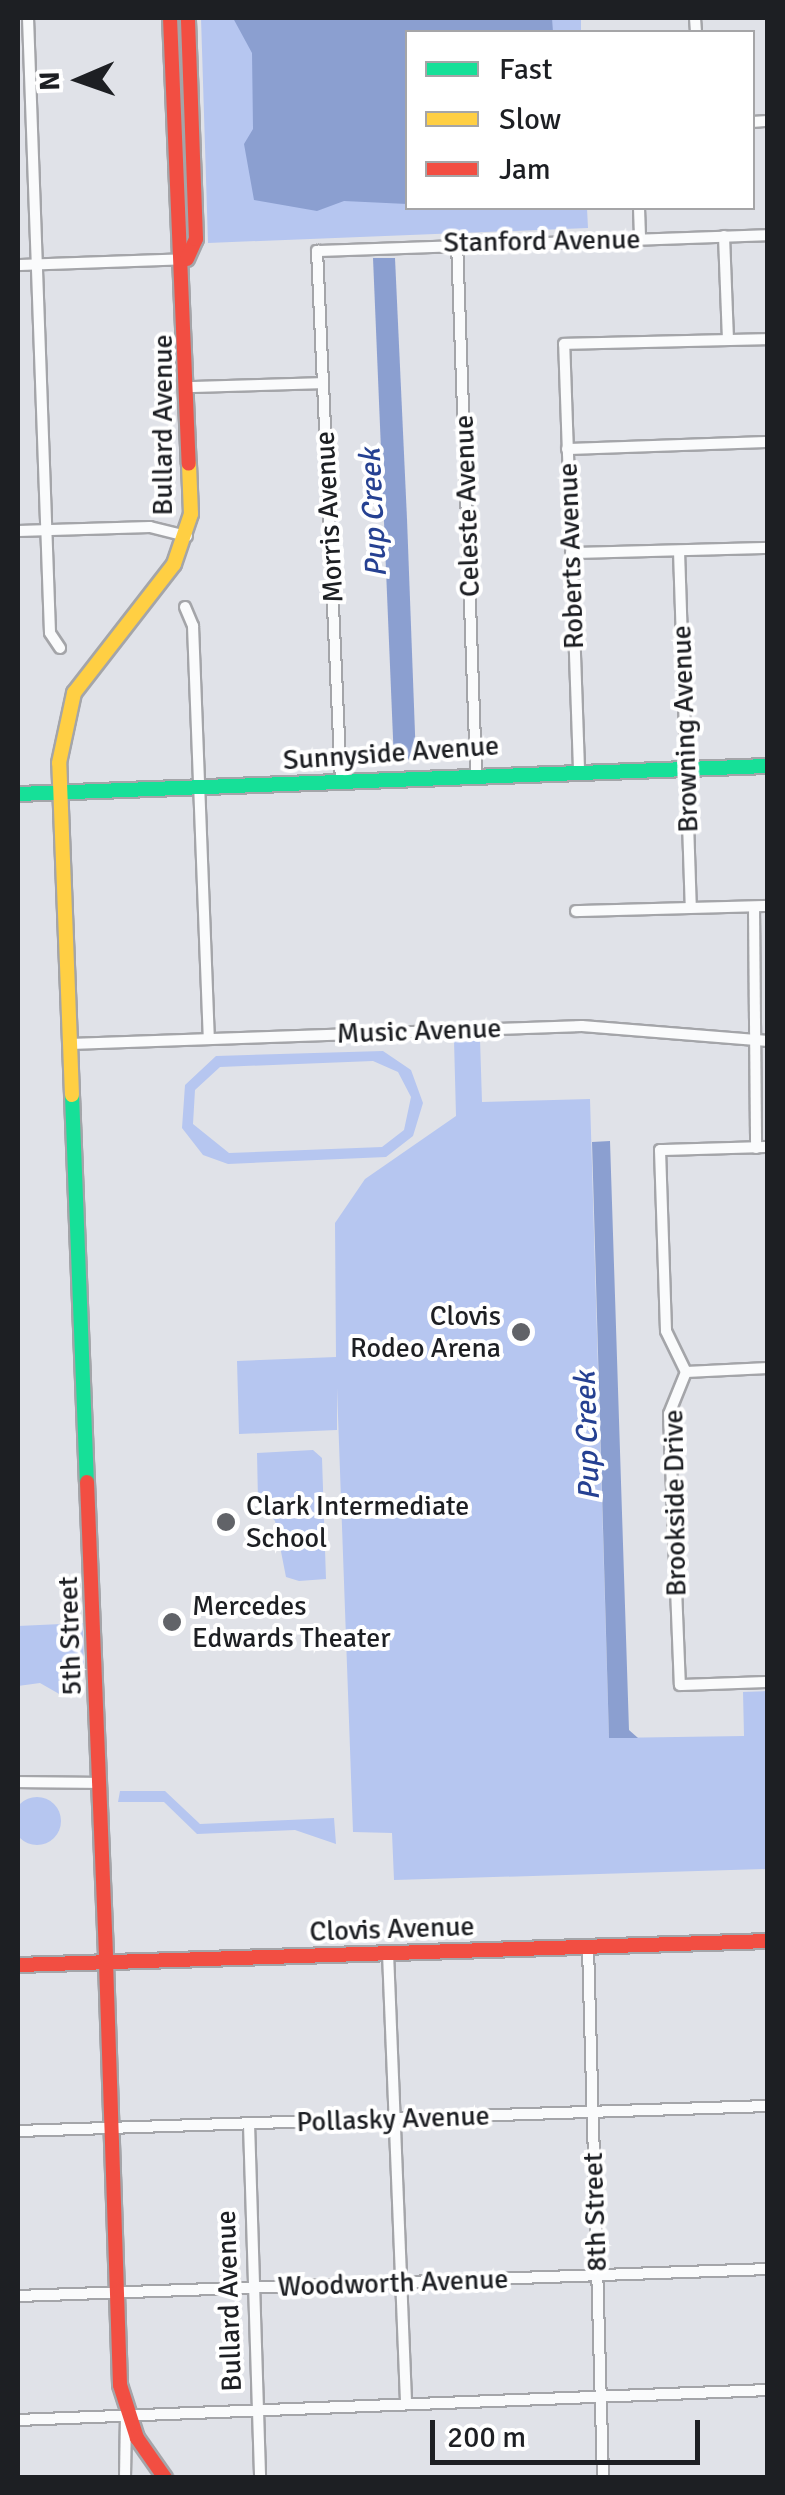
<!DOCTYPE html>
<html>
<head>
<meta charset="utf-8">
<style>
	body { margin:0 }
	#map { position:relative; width:785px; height:2495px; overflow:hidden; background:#e0e2e8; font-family:Signika,sans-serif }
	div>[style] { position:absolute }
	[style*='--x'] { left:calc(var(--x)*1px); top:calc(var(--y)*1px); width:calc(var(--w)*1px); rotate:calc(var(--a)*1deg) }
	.green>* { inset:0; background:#b6c6f0 }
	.round { border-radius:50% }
	.water>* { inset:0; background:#8b9fd0 }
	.roads { filter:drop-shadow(2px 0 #a4a5a9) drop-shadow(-2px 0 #a4a5a9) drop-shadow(0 2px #a4a5a9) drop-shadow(0 -2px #a4a5a9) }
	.street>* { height:10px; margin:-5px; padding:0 5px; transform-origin:5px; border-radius:5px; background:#fafbfc }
	.fast>* { height:14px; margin:-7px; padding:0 7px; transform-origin:7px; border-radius:7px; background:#16e098 }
	.slow>* { height:14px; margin:-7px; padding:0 7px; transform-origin:7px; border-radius:7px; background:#ffcf43 }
	.jam>* { height:14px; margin:-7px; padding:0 7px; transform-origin:7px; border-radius:7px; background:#f24e42 }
	.dots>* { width:28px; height:28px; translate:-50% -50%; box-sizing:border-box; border:5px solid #fff; border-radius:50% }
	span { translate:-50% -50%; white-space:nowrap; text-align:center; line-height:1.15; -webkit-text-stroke:8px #fff; paint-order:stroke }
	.street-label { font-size:28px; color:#1d1f23 }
	.poi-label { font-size:28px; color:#1d1f23 }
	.right { translate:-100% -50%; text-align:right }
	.left { translate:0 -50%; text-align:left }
	.water-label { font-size:30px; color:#264192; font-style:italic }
	.frame { position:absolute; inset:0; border:20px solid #1d1f23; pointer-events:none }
	.legend { position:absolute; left:405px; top:30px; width:350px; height:180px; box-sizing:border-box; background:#fff; border:2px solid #a5a5a7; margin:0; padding:12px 18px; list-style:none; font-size:30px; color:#1d1f23 }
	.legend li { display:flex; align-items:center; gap:20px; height:50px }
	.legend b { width:50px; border:2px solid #a5a5a7 }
	.north { position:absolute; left:30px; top:30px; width:100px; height:100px; -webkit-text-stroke:8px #fff; paint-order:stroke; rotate:268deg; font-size:28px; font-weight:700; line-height:40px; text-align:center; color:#1d1f23 }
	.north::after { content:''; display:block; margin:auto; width:35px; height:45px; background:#1d1f23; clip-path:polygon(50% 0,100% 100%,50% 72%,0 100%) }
	.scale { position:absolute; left:430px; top:2420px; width:270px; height:45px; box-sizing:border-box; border:5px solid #1d1f23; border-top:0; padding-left:12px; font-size:30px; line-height:35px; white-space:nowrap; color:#1d1f23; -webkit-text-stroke:8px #fff; paint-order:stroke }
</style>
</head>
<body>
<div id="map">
	<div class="green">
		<i style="clip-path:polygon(201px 18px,581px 18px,581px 32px,408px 32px,408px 208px,587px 208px,588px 228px,208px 243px)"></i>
		<i style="clip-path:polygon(480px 1039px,482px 1102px,590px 1099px,609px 1738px,744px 1736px,743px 1692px,767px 1691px,767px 1869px,394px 1880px,392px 1833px,353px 1832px,337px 1388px,337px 1430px,239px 1434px,237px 1361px,336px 1357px,335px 1223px,365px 1179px,456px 1116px,454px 1040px)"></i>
		<i style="clip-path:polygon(evenodd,383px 1051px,411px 1070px,423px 1103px,413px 1136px,386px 1157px,228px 1164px,203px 1155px,182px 1128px,185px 1085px,216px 1056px,383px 1051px,373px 1061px,398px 1072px,411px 1097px,404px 1130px,382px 1147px,229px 1153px,193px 1124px,195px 1090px,220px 1067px,373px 1061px)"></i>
		<i style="clip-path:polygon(313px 1450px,322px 1458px,326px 1579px,299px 1581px,286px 1577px,275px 1521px,258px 1501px,257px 1453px)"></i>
		<i style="clip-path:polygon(83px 1623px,84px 1669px,61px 1695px,40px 1683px,18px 1686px,18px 1626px)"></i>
		<i style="clip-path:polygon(120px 1791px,165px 1791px,200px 1824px,334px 1818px,336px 1844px,295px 1830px,197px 1834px,164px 1802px,118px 1802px)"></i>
		<i class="round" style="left:13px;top:1797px;width:48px;height:48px"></i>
	</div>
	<div class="water">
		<i style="clip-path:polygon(233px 18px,552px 18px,553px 32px,408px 32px,407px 204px,344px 201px,317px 211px,254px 200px,244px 144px,253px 129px,252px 53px)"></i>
		<i style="clip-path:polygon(373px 258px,395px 258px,407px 519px,416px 760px,394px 762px)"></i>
		<i style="clip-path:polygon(610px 1141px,629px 1730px,638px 1738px,609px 1738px,592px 1142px)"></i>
	</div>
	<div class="roads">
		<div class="street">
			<i style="--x:28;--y:18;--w:615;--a:87.95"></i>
			<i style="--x:50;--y:633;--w:18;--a:56"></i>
			<i style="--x:695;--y:18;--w:14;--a:86"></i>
			<i style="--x:752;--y:122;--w:16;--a:-4"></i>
			<i style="--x:639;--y:208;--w:30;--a:88"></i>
			<i style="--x:724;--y:236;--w:104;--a:87.8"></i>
			<i style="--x:457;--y:242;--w:529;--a:87.94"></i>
			<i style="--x:18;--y:265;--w:168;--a:-2"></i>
			<i style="--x:190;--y:387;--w:131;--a:-1.7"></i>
			<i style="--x:567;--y:449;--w:201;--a:-2"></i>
			<i style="--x:18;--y:531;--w:132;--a:-1.7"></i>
			<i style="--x:150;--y:527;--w:38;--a:14"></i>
			<i style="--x:679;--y:551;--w:356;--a:88.1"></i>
			<i style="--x:571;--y:553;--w:197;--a:-1.5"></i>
			<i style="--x:185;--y:607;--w:21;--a:67"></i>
			<i style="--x:193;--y:626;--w:413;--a:87.8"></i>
			<i style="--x:579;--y:769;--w:425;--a:-92"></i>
			<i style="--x:564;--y:344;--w:204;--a:-1.4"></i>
			<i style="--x:341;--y:783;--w:533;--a:-92.58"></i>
			<i style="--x:317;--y:251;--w:451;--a:-2"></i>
			<i style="--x:754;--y:907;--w:241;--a:89.5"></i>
			<i style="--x:576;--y:911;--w:192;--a:-1.5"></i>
			<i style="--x:70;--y:1044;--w:512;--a:-2.01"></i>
			<i style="--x:582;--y:1026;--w:187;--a:4.6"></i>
			<i style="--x:768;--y:1147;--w:108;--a:178.4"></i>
			<i style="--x:660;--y:1150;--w:181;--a:88.1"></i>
			<i style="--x:666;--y:1331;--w:46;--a:64"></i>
			<i style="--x:686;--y:1372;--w:45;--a:112"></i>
			<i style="--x:669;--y:1414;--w:271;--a:87.7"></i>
			<i style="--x:680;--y:1685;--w:88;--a:-2"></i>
			<i style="--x:686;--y:1372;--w:82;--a:-2.8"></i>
			<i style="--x:18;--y:1782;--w:82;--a:0.7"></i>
			<i style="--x:588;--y:1947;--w:531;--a:88.38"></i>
			<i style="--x:388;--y:1953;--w:450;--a:87.7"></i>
			<i style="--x:249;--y:2124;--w:354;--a:88.2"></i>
			<i style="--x:18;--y:2131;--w:750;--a:-1.91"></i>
			<i style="--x:18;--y:2296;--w:750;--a:-2.06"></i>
			<i style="--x:18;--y:2420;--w:751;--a:-2.29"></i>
			<i style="--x:125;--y:2478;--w:62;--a:-89.1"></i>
		</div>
		<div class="fast">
			<i style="--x:18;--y:794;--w:751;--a:-2.14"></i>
			<i style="--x:72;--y:1095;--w:387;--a:87.8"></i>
		</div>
		<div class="slow">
			<i style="--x:72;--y:1095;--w:332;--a:-92.2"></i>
			<i style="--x:59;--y:763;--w:72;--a:-77.9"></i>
			<i style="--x:74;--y:693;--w:163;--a:-52.2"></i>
			<i style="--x:174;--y:564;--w:53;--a:-71.2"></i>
			<i style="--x:191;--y:514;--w:50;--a:-92.3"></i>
		</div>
		<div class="jam">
			<i style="--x:170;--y:18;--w:446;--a:87.6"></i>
			<i style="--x:187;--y:259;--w:22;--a:-66"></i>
			<i style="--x:196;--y:239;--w:221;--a:-92.1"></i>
			<i style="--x:87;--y:1482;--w:480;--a:87.7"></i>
			<i style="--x:106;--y:1962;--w:423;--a:88.1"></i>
			<i style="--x:120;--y:2385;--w:56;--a:72.2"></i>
			<i style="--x:137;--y:2438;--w:49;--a:55"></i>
			<i style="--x:18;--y:1965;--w:750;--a:-1.83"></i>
		</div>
	</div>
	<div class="dots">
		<i style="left:521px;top:1332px;background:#616368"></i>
		<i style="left:226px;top:1522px;background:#616368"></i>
		<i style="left:172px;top:1622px;background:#616368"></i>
	</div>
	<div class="street-label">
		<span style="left:542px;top:241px;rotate:-1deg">Stanford Avenue</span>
		<span style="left:163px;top:425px;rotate:-90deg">Bullard Avenue</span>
		<span style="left:467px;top:506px;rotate:-92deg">Celeste Avenue</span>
		<span style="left:329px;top:517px;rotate:-93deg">Morris Avenue</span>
		<span style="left:571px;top:556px;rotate:-92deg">Roberts Avenue</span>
		<span style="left:685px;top:729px;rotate:-92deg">Browning Avenue</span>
		<span style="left:391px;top:753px;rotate:-4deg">Sunnyside Avenue</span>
		<span style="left:419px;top:1031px;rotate:-2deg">Music Avenue</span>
		<span style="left:675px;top:1503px;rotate:-91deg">Brookside Drive</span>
		<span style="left:70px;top:1636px;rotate:-92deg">5th Street</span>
		<span style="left:392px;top:1929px;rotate:-2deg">Clovis Avenue</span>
		<span style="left:393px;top:2119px;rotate:-2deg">Pollasky Avenue</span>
		<span style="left:595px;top:2212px;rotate:-92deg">8th Street</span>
		<span style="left:393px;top:2283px;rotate:-2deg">Woodworth Avenue</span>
		<span style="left:229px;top:2301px;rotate:-92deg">Bullard Avenue</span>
	</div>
	<div class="poi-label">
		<span class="right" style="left:501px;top:1332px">Clovis<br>Rodeo Arena</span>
		<span class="left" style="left:246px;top:1522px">Clark Intermediate<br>School</span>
		<span class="left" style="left:192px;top:1622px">Mercedes<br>Edwards Theater</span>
	</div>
	<div class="water-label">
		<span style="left:374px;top:513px;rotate:-93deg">Pup Creek</span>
		<span style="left:588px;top:1436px;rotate:-92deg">Pup Creek</span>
	</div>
	<div class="frame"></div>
	<ul class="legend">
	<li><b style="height:12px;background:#16e098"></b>Fast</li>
	<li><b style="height:12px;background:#ffcf43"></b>Slow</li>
	<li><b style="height:12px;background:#f24e42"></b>Jam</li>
	</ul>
	<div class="north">N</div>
	<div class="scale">200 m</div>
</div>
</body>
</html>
